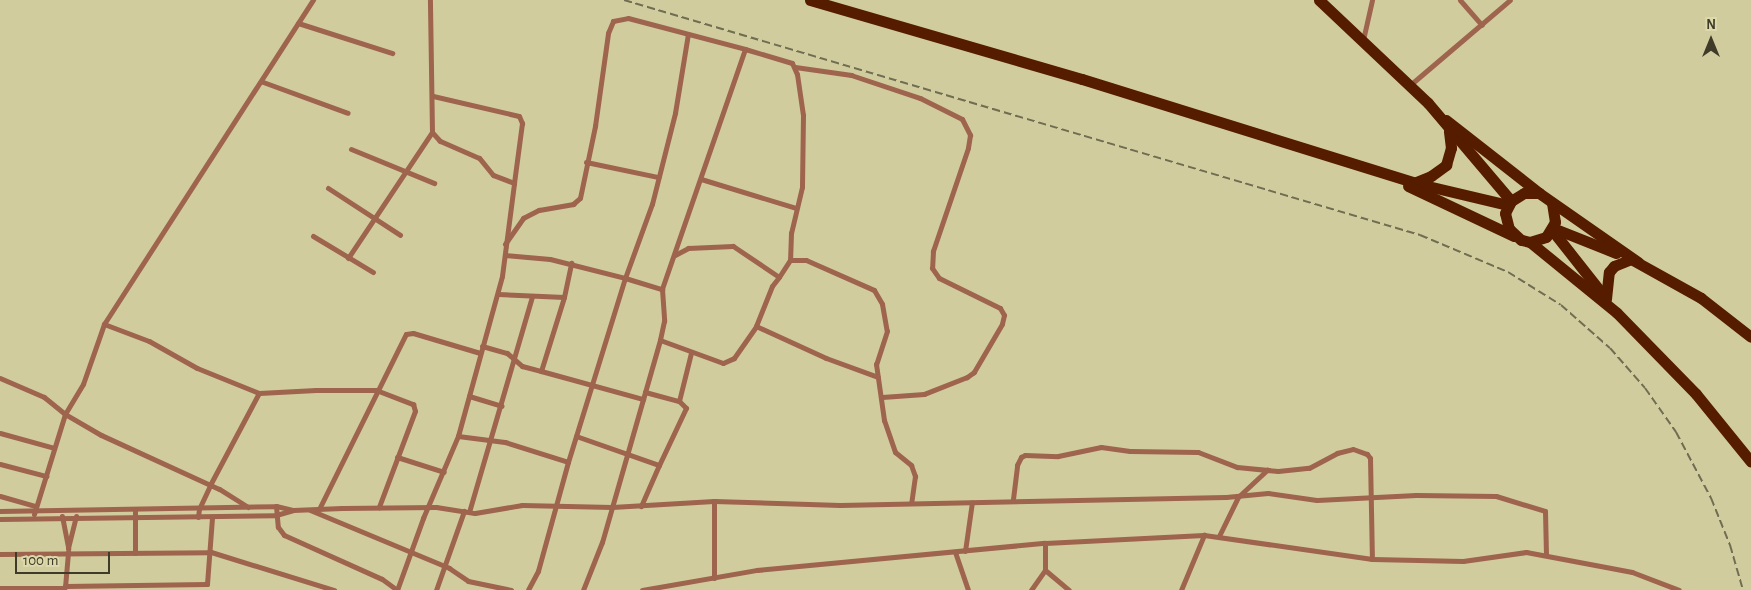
<!DOCTYPE html>
<html>
<head>
<meta charset="utf-8">
<style>
	body { margin:0 }
	#map { position:relative; width:1751px; height:590px; overflow:hidden; background:#d1cc9e; font-family:"Alegreya Sans",sans-serif }
	div>[style] { position:absolute }
	[style*='--x'] { left:calc(var(--x)*1px); top:calc(var(--y)*1px); width:calc(var(--w)*1px); rotate:calc(var(--a)*1deg) }
	.minor>* { height:5px; margin:-2.5px; padding:0 2.5px; transform-origin:2.5px; border-radius:2.5px; background:#9e644d }
	.primary>* { height:11px; margin:-5.5px; padding:0 5.5px; transform-origin:5.5px; border-radius:5.5px; background:#561c00 }
	.rail>* { height:2px; margin-top:-1px; transform-origin:0; background:repeating-linear-gradient(90deg,#706d51 0 8px,transparent 0 12px) }
	span { translate:-50% -50%; white-space:nowrap; text-align:center; line-height:1.15; -webkit-text-stroke:4px #ded9aa; paint-order:stroke }
	.north { position:absolute; left:1686px; top:15px; width:50px; height:50px; -webkit-text-stroke:4px #ded9aa; paint-order:stroke; rotate:0deg; font-size:14px; font-weight:700; line-height:20px; text-align:center; color:#3e3c29 }
	.north::after { content:''; display:block; margin:auto; width:18px; height:22px; background:#3e3c29; clip-path:polygon(50% 0,100% 100%,50% 72%,0 100%) }
	.scale { position:absolute; left:15px; top:552px; width:95px; height:22px; box-sizing:border-box; border:2px solid #3e3c29; border-top:0; padding-left:6px; font-size:15px; line-height:18px; white-space:nowrap; color:#3e3c29; -webkit-text-stroke:4px #ded9aa; paint-order:stroke }
</style>
</head>
<body>
<div id="map">
	<div class="minor">
		<i style="--x:1460;--y:0;--w:33;--a:49"></i>
		<i style="--x:298;--y:23;--w:99;--a:17.7"></i>
		<i style="--x:1363;--y:40;--w:41;--a:-77.3"></i>
		<i style="--x:745;--y:49;--w:49;--a:16.6"></i>
		<i style="--x:792;--y:63;--w:12;--a:66"></i>
		<i style="--x:797;--y:74;--w:41;--a:81.7"></i>
		<i style="--x:803;--y:115;--w:72;--a:90.8"></i>
		<i style="--x:802;--y:187;--w:47;--a:103.4"></i>
		<i style="--x:791;--y:233;--w:27;--a:92"></i>
		<i style="--x:795;--y:67;--w:57;--a:8.1"></i>
		<i style="--x:851;--y:75;--w:73;--a:18.4"></i>
		<i style="--x:920;--y:98;--w:47;--a:26.6"></i>
		<i style="--x:962;--y:119;--w:18;--a:63"></i>
		<i style="--x:970;--y:135;--w:13;--a:99"></i>
		<i style="--x:968;--y:148;--w:109;--a:108.8"></i>
		<i style="--x:933;--y:251;--w:17;--a:93"></i>
		<i style="--x:932;--y:268;--w:12;--a:55"></i>
		<i style="--x:939;--y:278;--w:68;--a:26.2"></i>
		<i style="--x:1000;--y:308;--w:8;--a:60"></i>
		<i style="--x:1004;--y:315;--w:9;--a:103"></i>
		<i style="--x:1002;--y:324;--w:56;--a:120.3"></i>
		<i style="--x:974;--y:372;--w:9;--a:144"></i>
		<i style="--x:967;--y:377;--w:46;--a:158.4"></i>
		<i style="--x:924;--y:394;--w:42;--a:175.9"></i>
		<i style="--x:263;--y:82;--w:90;--a:20"></i>
		<i style="--x:1410;--y:85;--w:131;--a:-40.4"></i>
		<i style="--x:433;--y:96;--w:88;--a:13.1"></i>
		<i style="--x:519;--y:116;--w:8;--a:67"></i>
		<i style="--x:522;--y:123;--w:61;--a:97.6"></i>
		<i style="--x:351;--y:149;--w:90;--a:22.3"></i>
		<i style="--x:586;--y:162;--w:74;--a:11.8"></i>
		<i style="--x:701;--y:179;--w:99;--a:17"></i>
		<i style="--x:328;--y:188;--w:86;--a:33.1"></i>
		<i style="--x:313;--y:236;--w:70;--a:31"></i>
		<i style="--x:505;--y:244;--w:32;--a:-55"></i>
		<i style="--x:523;--y:218;--w:18;--a:-27"></i>
		<i style="--x:539;--y:210;--w:35;--a:-10"></i>
		<i style="--x:573;--y:204;--w:9;--a:-41"></i>
		<i style="--x:580;--y:198;--w:74;--a:-78.2"></i>
		<i style="--x:595;--y:126;--w:94;--a:-82"></i>
		<i style="--x:608;--y:33;--w:13;--a:-67"></i>
		<i style="--x:613;--y:21;--w:15;--a:-11"></i>
		<i style="--x:628;--y:18;--w:121;--a:14.8"></i>
		<i style="--x:745;--y:49;--w:254;--a:109.1"></i>
		<i style="--x:505;--y:255;--w:45;--a:5.1"></i>
		<i style="--x:550;--y:259;--w:77;--a:14.2"></i>
		<i style="--x:625;--y:278;--w:79;--a:-70"></i>
		<i style="--x:652;--y:204;--w:94;--a:-75.8"></i>
		<i style="--x:675;--y:113;--w:80;--a:-80.7"></i>
		<i style="--x:675;--y:255;--w:15;--a:-28"></i>
		<i style="--x:688;--y:248;--w:45;--a:-2.5"></i>
		<i style="--x:733;--y:246;--w:55;--a:34"></i>
		<i style="--x:779;--y:277;--w:20;--a:-57"></i>
		<i style="--x:790;--y:260;--w:16;--a:0"></i>
		<i style="--x:806;--y:260;--w:74;--a:23.8"></i>
		<i style="--x:874;--y:290;--w:16;--a:60"></i>
		<i style="--x:882;--y:304;--w:27;--a:80"></i>
		<i style="--x:887;--y:331;--w:35;--a:108"></i>
		<i style="--x:876;--y:364;--w:57;--a:81.9"></i>
		<i style="--x:884;--y:420;--w:34;--a:71"></i>
		<i style="--x:895;--y:452;--w:21;--a:39"></i>
		<i style="--x:911;--y:465;--w:12;--a:70"></i>
		<i style="--x:915;--y:476;--w:27;--a:98"></i>
		<i style="--x:348;--y:258;--w:151;--a:-56.3"></i>
		<i style="--x:779;--y:277;--w:11;--a:128"></i>
		<i style="--x:772;--y:286;--w:43;--a:111.8"></i>
		<i style="--x:756;--y:326;--w:77;--a:24.6"></i>
		<i style="--x:826;--y:358;--w:55;--a:20.1"></i>
		<i style="--x:498;--y:294;--w:66;--a:2.6"></i>
		<i style="--x:104;--y:324;--w:48;--a:20.7"></i>
		<i style="--x:149;--y:341;--w:55;--a:29.4"></i>
		<i style="--x:197;--y:368;--w:67;--a:22"></i>
		<i style="--x:660;--y:340;--w:67;--a:20.1"></i>
		<i style="--x:723;--y:363;--w:12;--a:-24"></i>
		<i style="--x:734;--y:358;--w:39;--a:-55"></i>
		<i style="--x:482;--y:346;--w:26;--a:16"></i>
		<i style="--x:507;--y:353;--w:20;--a:41"></i>
		<i style="--x:522;--y:366;--w:20;--a:15"></i>
		<i style="--x:541;--y:371;--w:77;--a:-72.7"></i>
		<i style="--x:564;--y:297;--w:35;--a:-78"></i>
		<i style="--x:541;--y:371;--w:106;--a:15.4"></i>
		<i style="--x:0;--y:378;--w:48;--a:23.4"></i>
		<i style="--x:44;--y:397;--w:27;--a:39"></i>
		<i style="--x:65;--y:414;--w:105;--a:107.2"></i>
		<i style="--x:645;--y:392;--w:35;--a:15"></i>
		<i style="--x:679;--y:401;--w:10;--a:45"></i>
		<i style="--x:686;--y:408;--w:63;--a:115.3"></i>
		<i style="--x:469;--y:396;--w:34;--a:17"></i>
		<i style="--x:679;--y:401;--w:49;--a:-76"></i>
		<i style="--x:0;--y:433;--w:56;--a:15.5"></i>
		<i style="--x:458;--y:436;--w:47;--a:7.3"></i>
		<i style="--x:505;--y:442;--w:66;--a:17.6"></i>
		<i style="--x:568;--y:462;--w:113;--a:105.4"></i>
		<i style="--x:538;--y:571;--w:21;--a:118"></i>
		<i style="--x:576;--y:436;--w:88;--a:19.3"></i>
		<i style="--x:659;--y:465;--w:45;--a:113.7"></i>
		<i style="--x:397;--y:457;--w:49;--a:17.7"></i>
		<i style="--x:568;--y:462;--w:193;--a:-72.8"></i>
		<i style="--x:625;--y:278;--w:39;--a:17"></i>
		<i style="--x:662;--y:289;--w:32;--a:86"></i>
		<i style="--x:664;--y:321;--w:19;--a:102"></i>
		<i style="--x:660;--y:340;--w:210;--a:106"></i>
		<i style="--x:602;--y:542;--w:52;--a:111.6"></i>
		<i style="--x:0;--y:464;--w:48;--a:14.6"></i>
		<i style="--x:0;--y:496;--w:37;--a:16"></i>
		<i style="--x:1013;--y:499;--w:34;--a:-83"></i>
		<i style="--x:1017;--y:465;--w:9;--a:-63"></i>
		<i style="--x:1021;--y:457;--w:4;--a:-27"></i>
		<i style="--x:1025;--y:455;--w:33;--a:2"></i>
		<i style="--x:1058;--y:456;--w:44;--a:-11.8"></i>
		<i style="--x:1101;--y:447;--w:29;--a:8"></i>
		<i style="--x:1130;--y:451;--w:68;--a:0.8"></i>
		<i style="--x:1198;--y:452;--w:42;--a:21"></i>
		<i style="--x:1237;--y:467;--w:41;--a:5.6"></i>
		<i style="--x:1278;--y:471;--w:31;--a:-6"></i>
		<i style="--x:1309;--y:468;--w:32;--a:-28"></i>
		<i style="--x:1337;--y:453;--w:16;--a:-14"></i>
		<i style="--x:1353;--y:449;--w:15;--a:20"></i>
		<i style="--x:1367;--y:454;--w:5;--a:53"></i>
		<i style="--x:1370;--y:458;--w:101;--a:88.9"></i>
		<i style="--x:714;--y:501;--w:77;--a:90"></i>
		<i style="--x:276;--y:506;--w:21;--a:85"></i>
		<i style="--x:278;--y:527;--w:10;--a:53"></i>
		<i style="--x:284;--y:535;--w:107;--a:24.2"></i>
		<i style="--x:382;--y:579;--w:19;--a:36"></i>
		<i style="--x:248;--y:507;--w:34;--a:-148"></i>
		<i style="--x:219;--y:489;--w:130;--a:-155.4"></i>
		<i style="--x:101;--y:435;--w:42;--a:-149.7"></i>
		<i style="--x:65;--y:414;--w:35;--a:-59"></i>
		<i style="--x:83;--y:384;--w:64;--a:-70.7"></i>
		<i style="--x:104;--y:324;--w:386;--a:-57.2"></i>
		<i style="--x:319;--y:509;--w:195;--a:-63.6"></i>
		<i style="--x:406;--y:334;--w:7;--a:-8"></i>
		<i style="--x:413;--y:333;--w:70;--a:16.6"></i>
		<i style="--x:310;--y:510;--w:151;--a:22.6"></i>
		<i style="--x:449;--y:568;--w:23;--a:34"></i>
		<i style="--x:468;--y:581;--w:44;--a:11.8"></i>
		<i style="--x:0;--y:511;--w:276;--a:-1"></i>
		<i style="--x:276;--y:506;--w:17;--a:13"></i>
		<i style="--x:469;--y:512;--w:225;--a:-73.7"></i>
		<i style="--x:62;--y:516;--w:33;--a:79"></i>
		<i style="--x:68;--y:548;--w:33;--a:-76"></i>
		<i style="--x:198;--y:517;--w:8;--a:-83"></i>
		<i style="--x:199;--y:509;--w:26;--a:-65"></i>
		<i style="--x:210;--y:485;--w:104;--a:-62"></i>
		<i style="--x:259;--y:393;--w:57;--a:-3"></i>
		<i style="--x:316;--y:390;--w:60;--a:0"></i>
		<i style="--x:376;--y:390;--w:40;--a:21"></i>
		<i style="--x:413;--y:404;--w:7;--a:74"></i>
		<i style="--x:415;--y:411;--w:103;--a:110.6"></i>
		<i style="--x:0;--y:519;--w:276;--a:-0.8"></i>
		<i style="--x:276;--y:515;--w:18;--a:-16"></i>
		<i style="--x:293;--y:510;--w:49;--a:-2.3"></i>
		<i style="--x:342;--y:508;--w:94;--a:-0.6"></i>
		<i style="--x:436;--y:507;--w:39;--a:9"></i>
		<i style="--x:475;--y:513;--w:48;--a:-9.7"></i>
		<i style="--x:522;--y:505;--w:90;--a:1.3"></i>
		<i style="--x:612;--y:507;--w:102;--a:-3.4"></i>
		<i style="--x:714;--y:501;--w:126;--a:1.8"></i>
		<i style="--x:840;--y:505;--w:386;--a:-1.2"></i>
		<i style="--x:1226;--y:497;--w:42;--a:-5.4"></i>
		<i style="--x:1268;--y:493;--w:49;--a:8.1"></i>
		<i style="--x:1317;--y:500;--w:99;--a:-2.9"></i>
		<i style="--x:1416;--y:495;--w:80;--a:0.7"></i>
		<i style="--x:1496;--y:496;--w:51;--a:17"></i>
		<i style="--x:1545;--y:511;--w:44;--a:88.7"></i>
		<i style="--x:1219;--y:536;--w:43;--a:-64"></i>
		<i style="--x:1238;--y:497;--w:40;--a:-43"></i>
		<i style="--x:965;--y:551;--w:49;--a:-81.9"></i>
		<i style="--x:955;--y:552;--w:40;--a:71.1"></i>
		<i style="--x:135;--y:553;--w:43;--a:-90"></i>
		<i style="--x:0;--y:554;--w:211;--a:-0.5"></i>
		<i style="--x:211;--y:552;--w:129;--a:17.2"></i>
		<i style="--x:1045;--y:570;--w:31;--a:40"></i>
		<i style="--x:65;--y:586;--w:142;--a:-0.8"></i>
		<i style="--x:207;--y:584;--w:67;--a:-85.7"></i>
		<i style="--x:65;--y:587;--w:36;--a:-85"></i>
		<i style="--x:0;--y:588;--w:64;--a:0"></i>
		<i style="--x:397;--y:590;--w:77;--a:-70.1"></i>
		<i style="--x:423;--y:518;--w:89;--a:-66.9"></i>
		<i style="--x:458;--y:436;--w:166;--a:-74.6"></i>
		<i style="--x:502;--y:276;--w:94;--a:-82.6"></i>
		<i style="--x:514;--y:183;--w:22;--a:-159"></i>
		<i style="--x:493;--y:175;--w:22;--a:-129"></i>
		<i style="--x:479;--y:158;--w:43;--a:-156.4"></i>
		<i style="--x:440;--y:141;--w:12;--a:-132"></i>
		<i style="--x:432;--y:132;--w:132;--a:-90.9"></i>
		<i style="--x:436;--y:590;--w:84;--a:-70.5"></i>
		<i style="--x:642;--y:590;--w:117;--a:-9.9"></i>
		<i style="--x:757;--y:570;--w:289;--a:-5.4"></i>
		<i style="--x:1045;--y:543;--w:159;--a:-2.9"></i>
		<i style="--x:1204;--y:535;--w:170;--a:8.1"></i>
		<i style="--x:1372;--y:559;--w:91;--a:1.3"></i>
		<i style="--x:1463;--y:561;--w:64;--a:-8.1"></i>
		<i style="--x:1526;--y:552;--w:108;--a:10.7"></i>
		<i style="--x:1632;--y:572;--w:50;--a:21"></i>
		<i style="--x:1031;--y:590;--w:24;--a:-55"></i>
		<i style="--x:1045;--y:570;--w:27;--a:-90"></i>
		<i style="--x:1181;--y:590;--w:60;--a:-67.3"></i>
	</div>
	<div class="primary">
		<i style="--x:810;--y:0;--w:283;--a:16.2"></i>
		<i style="--x:1082;--y:79;--w:349;--a:17.3"></i>
		<i style="--x:1415;--y:183;--w:96;--a:13.3"></i>
		<i style="--x:1319;--y:0;--w:150;--a:43.4"></i>
		<i style="--x:1428;--y:103;--w:128;--a:49.7"></i>
		<i style="--x:1446;--y:120;--w:118;--a:38.1"></i>
		<i style="--x:1416;--y:182;--w:16;--a:-22"></i>
		<i style="--x:1431;--y:176;--w:19;--a:-36"></i>
		<i style="--x:1446;--y:165;--w:18;--a:-74"></i>
		<i style="--x:1451;--y:148;--w:17;--a:-97"></i>
		<i style="--x:1408;--y:186;--w:117;--a:25.3"></i>
		<i style="--x:1552;--y:203;--w:19;--a:81"></i>
		<i style="--x:1555;--y:222;--w:17;--a:121"></i>
		<i style="--x:1546;--y:237;--w:17;--a:163"></i>
		<i style="--x:1530;--y:242;--w:9;--a:-167"></i>
		<i style="--x:1521;--y:240;--w:16;--a:-137"></i>
		<i style="--x:1509;--y:229;--w:16;--a:-104"></i>
		<i style="--x:1505;--y:213;--w:13;--a:-63"></i>
		<i style="--x:1511;--y:201;--w:15;--a:-32"></i>
		<i style="--x:1524;--y:193;--w:15;--a:0"></i>
		<i style="--x:1539;--y:193;--w:121;--a:34.9"></i>
		<i style="--x:1553;--y:228;--w:68;--a:21.6"></i>
		<i style="--x:1552;--y:230;--w:84;--a:51.8"></i>
		<i style="--x:1530;--y:242;--w:112;--a:39.2"></i>
		<i style="--x:1617;--y:313;--w:113;--a:45.7"></i>
		<i style="--x:1696;--y:394;--w:87;--a:51"></i>
		<i style="--x:1631;--y:259;--w:80;--a:29.1"></i>
		<i style="--x:1701;--y:298;--w:63;--a:38"></i>
		<i style="--x:1606;--y:299;--w:27;--a:-84"></i>
		<i style="--x:1609;--y:272;--w:8;--a:-50"></i>
		<i style="--x:1614;--y:266;--w:18;--a:-22"></i>
	</div>
	<div class="rail">
		<i style="--x:624;--y:0;--w:830;--a:16.45"></i>
		<i style="--x:1420;--y:235;--w:95;--a:22.8"></i>
		<i style="--x:1508;--y:272;--w:62;--a:31.9"></i>
		<i style="--x:1561;--y:305;--w:65;--a:41.3"></i>
		<i style="--x:1610;--y:348;--w:53;--a:48.8"></i>
		<i style="--x:1645;--y:388;--w:54;--a:54.8"></i>
		<i style="--x:1676;--y:432;--w:75;--a:62.1"></i>
		<i style="--x:1711;--y:498;--w:51;--a:68"></i>
		<i style="--x:1730;--y:545;--w:47;--a:73.9"></i>
	</div>
	<div class="north">N</div>
	<div class="scale">100 m</div>
</div>
</body>
</html>
